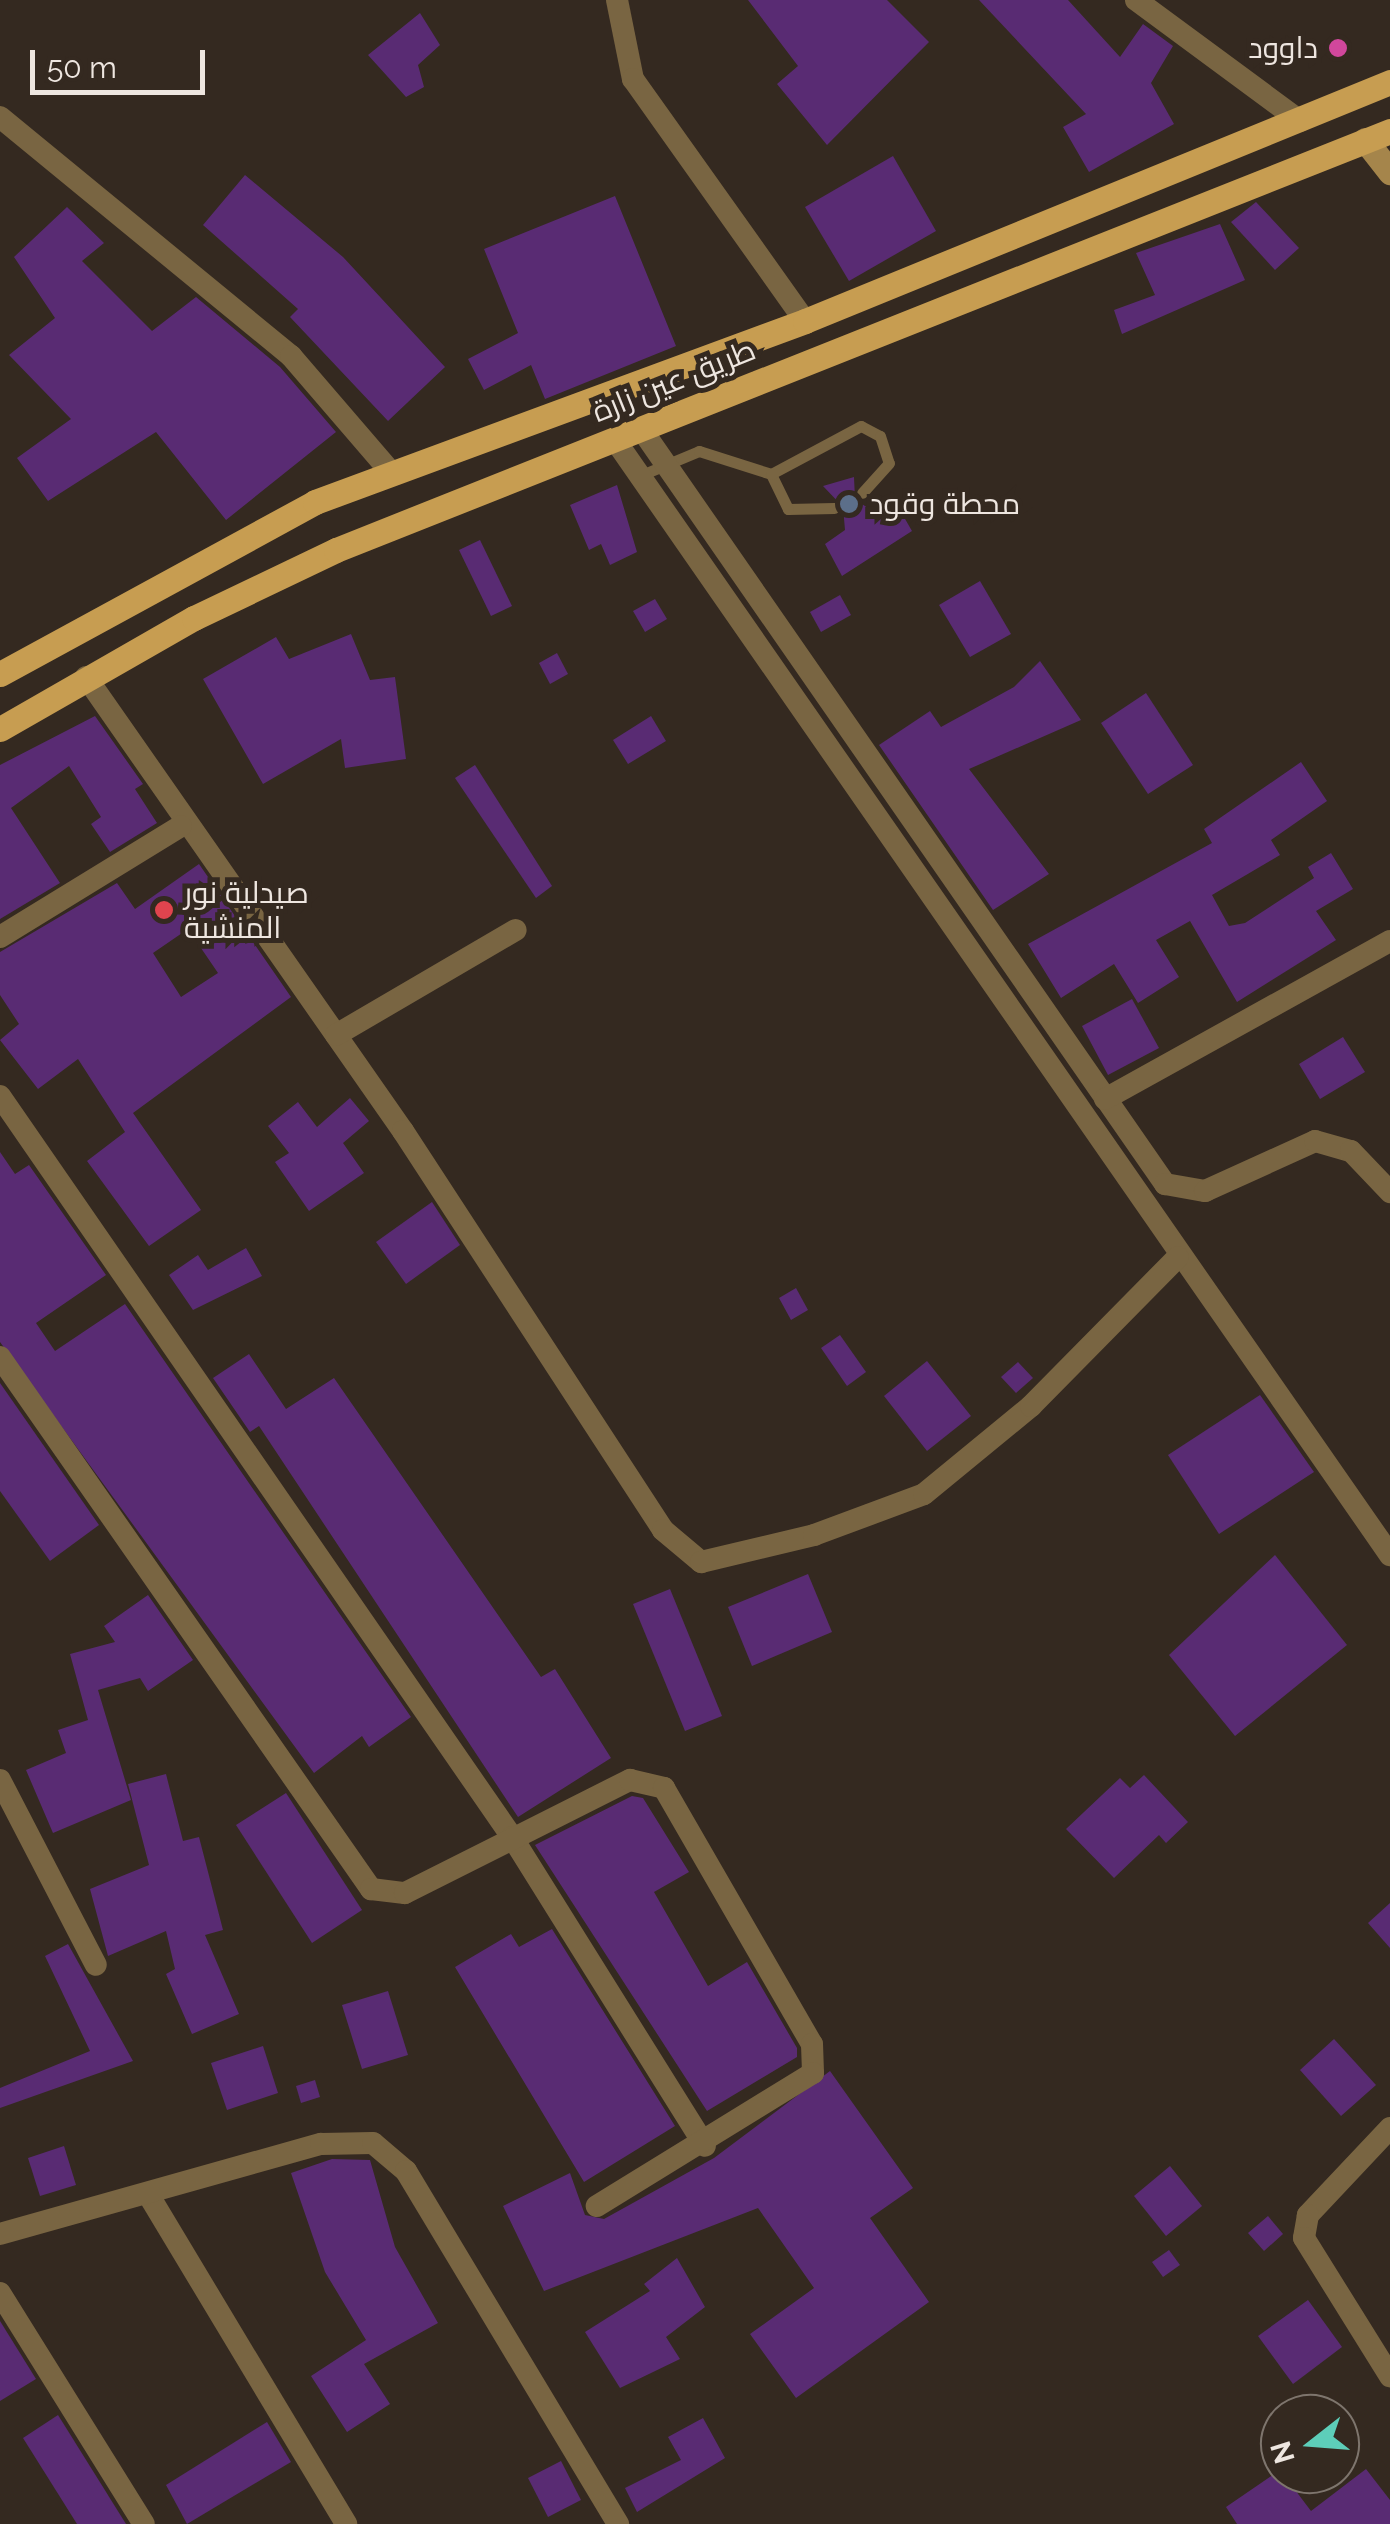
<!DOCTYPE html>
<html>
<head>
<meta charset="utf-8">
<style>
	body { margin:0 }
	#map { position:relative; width:1390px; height:2524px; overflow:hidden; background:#342920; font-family:Raleway,Cairo,sans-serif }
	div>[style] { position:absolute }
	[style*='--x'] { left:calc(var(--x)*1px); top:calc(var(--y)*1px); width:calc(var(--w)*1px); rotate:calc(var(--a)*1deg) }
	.building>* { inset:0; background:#592b73 }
	.lane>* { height:11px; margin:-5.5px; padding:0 5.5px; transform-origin:5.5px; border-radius:5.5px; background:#796542 }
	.street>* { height:22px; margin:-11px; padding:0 11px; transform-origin:11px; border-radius:11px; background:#796542 }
	.secondary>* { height:25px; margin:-12.5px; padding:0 12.5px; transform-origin:12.5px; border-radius:12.5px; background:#a5854b }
	.primary>* { height:25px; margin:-12.5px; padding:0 12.5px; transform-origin:12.5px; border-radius:12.5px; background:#c79d51 }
	.dots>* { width:28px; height:28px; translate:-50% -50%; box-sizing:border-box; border:5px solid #342920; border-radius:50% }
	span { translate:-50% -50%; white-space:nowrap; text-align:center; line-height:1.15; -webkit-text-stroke:10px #342920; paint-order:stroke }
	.poi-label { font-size:30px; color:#eee6e0 }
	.right { translate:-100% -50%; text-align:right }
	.left { translate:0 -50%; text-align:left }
	.street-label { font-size:30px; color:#eee6e0 }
	.north { position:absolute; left:1260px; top:2394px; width:100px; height:100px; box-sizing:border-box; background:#342920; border:2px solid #7e756d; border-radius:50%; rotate:253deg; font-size:28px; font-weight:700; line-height:40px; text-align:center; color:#eee6e0 }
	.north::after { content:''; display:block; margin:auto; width:35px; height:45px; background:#5dceb9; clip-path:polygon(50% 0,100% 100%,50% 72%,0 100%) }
	.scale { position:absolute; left:30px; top:50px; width:175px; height:45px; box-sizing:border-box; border:5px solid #eee6e0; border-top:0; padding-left:12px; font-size:30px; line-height:35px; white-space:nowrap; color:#eee6e0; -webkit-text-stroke:8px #342920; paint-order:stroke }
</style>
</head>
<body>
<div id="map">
	<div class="building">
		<i style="clip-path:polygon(748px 0,887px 0,929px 42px,827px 145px,777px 84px,798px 66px)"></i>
		<i style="clip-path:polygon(979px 0,1068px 0,1120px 57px,1143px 24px,1173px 46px,1151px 83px,1174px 124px,1089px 172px,1063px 127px,1086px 114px)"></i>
		<i style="clip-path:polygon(420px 13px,440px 45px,418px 65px,424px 87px,406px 97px,368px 55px)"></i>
		<i style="clip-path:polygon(893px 156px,936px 231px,849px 281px,805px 207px)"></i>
		<i style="clip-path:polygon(245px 175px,343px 257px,445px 367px,388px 421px,290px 317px,298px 309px,203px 225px)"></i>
		<i style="clip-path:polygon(615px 196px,676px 346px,545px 399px,531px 365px,484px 390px,468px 359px,518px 333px,484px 249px)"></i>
		<i style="clip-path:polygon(1256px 202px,1299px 248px,1275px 270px,1231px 222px)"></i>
		<i style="clip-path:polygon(67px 207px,104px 243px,82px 261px,152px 331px,196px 297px,280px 367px,336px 432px,226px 520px,156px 432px,48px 501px,17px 458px,71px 419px,9px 355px,55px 318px,14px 257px)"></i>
		<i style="clip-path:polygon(1220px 224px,1245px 280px,1122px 334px,1114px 310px,1155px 295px,1136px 253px)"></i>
		<i style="clip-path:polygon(854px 477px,855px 499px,872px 511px,893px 498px,912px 531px,842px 576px,825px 544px,845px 530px,843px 507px,823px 486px)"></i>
		<i style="clip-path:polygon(617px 485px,637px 552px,610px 565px,601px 544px,589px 550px,570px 505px)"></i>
		<i style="clip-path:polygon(480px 540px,512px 606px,491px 616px,459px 550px)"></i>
		<i style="clip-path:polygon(980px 581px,1011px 634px,970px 657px,939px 605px)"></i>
		<i style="clip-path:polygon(840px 595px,851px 615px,821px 632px,810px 612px)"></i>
		<i style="clip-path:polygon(655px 599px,667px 619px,645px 632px,633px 611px)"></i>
		<i style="clip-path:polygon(351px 634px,370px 680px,395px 677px,406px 759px,345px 768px,341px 739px,263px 784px,203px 679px,276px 637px,289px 659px)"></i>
		<i style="clip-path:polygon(557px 653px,568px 674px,550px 684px,539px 663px)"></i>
		<i style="clip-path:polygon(1040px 661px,1081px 720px,969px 769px,1049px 874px,993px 910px,879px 745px,930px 711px,941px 727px,1014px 687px)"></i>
		<i style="clip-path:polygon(1146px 693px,1193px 765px,1148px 794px,1101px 723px)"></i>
		<i style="clip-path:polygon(95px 716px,143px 784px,135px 789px,157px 823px,110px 852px,91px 824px,101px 817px,69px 766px,11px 808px,60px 883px,0 919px,0 765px)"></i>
		<i style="clip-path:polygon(651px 716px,666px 741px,628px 764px,613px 740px)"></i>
		<i style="clip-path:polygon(1301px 762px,1327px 801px,1271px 840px,1280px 855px,1212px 895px,1229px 926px,1245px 923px,1314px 878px,1308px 867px,1331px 853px,1353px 889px,1316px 911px,1336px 940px,1237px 1002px,1190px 921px,1156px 940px,1179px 977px,1138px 1003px,1114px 964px,1061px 998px,1028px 944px,1212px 843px,1204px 829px)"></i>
		<i style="clip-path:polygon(475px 765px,552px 886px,536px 898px,455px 778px)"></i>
		<i style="clip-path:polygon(evenodd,199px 864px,291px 997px,133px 1113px,201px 1210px,149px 1246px,87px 1161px,125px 1132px,78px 1059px,38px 1089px,0 1040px,19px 1024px,0 995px,0 952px,117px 883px,135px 909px,199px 864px,188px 929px,218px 973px,181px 997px,153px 953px,188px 929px)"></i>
		<i style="clip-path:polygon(1132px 999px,1159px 1048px,1108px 1075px,1082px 1026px)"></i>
		<i style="clip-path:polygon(1343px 1037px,1365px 1072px,1320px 1099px,1299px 1064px)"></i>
		<i style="clip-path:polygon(350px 1098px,369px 1121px,343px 1143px,364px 1173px,309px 1211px,275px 1162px,289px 1153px,268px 1126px,298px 1102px,317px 1127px)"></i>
		<i style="clip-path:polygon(0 1152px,15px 1174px,29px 1165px,106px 1275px,36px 1323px,55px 1351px,125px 1304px,411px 1717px,369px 1747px,362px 1736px,314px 1773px,0 1342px)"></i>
		<i style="clip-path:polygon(432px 1202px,460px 1245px,406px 1284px,376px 1242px)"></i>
		<i style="clip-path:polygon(246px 1248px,262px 1276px,193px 1310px,169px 1275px,198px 1255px,208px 1270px)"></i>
		<i style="clip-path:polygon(796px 1288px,808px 1310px,791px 1320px,779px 1298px)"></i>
		<i style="clip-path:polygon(840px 1335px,866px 1372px,847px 1386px,821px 1348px)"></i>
		<i style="clip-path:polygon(249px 1354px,286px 1409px,334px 1378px,541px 1677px,555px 1669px,611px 1758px,518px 1817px,259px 1426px,250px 1432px,213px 1378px)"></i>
		<i style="clip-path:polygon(927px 1361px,971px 1416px,927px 1451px,884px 1396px)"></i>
		<i style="clip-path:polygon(1018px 1362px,1033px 1378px,1016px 1393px,1001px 1377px)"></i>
		<i style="clip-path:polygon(0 1383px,99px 1525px,50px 1561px,0 1491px)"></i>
		<i style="clip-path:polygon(1260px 1395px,1314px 1472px,1219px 1534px,1168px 1455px)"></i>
		<i style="clip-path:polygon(1275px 1555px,1347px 1645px,1235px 1736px,1169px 1655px)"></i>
		<i style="clip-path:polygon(808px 1574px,832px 1632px,752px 1666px,728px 1607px)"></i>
		<i style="clip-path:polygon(670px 1589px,722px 1716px,685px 1731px,633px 1604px)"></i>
		<i style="clip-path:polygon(148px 1595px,193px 1660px,148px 1691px,140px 1678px,98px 1690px,131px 1800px,53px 1833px,26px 1770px,66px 1753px,58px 1730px,88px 1720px,70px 1654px,115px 1642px,104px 1626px)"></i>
		<i style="clip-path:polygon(166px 1774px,183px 1841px,199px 1837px,223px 1930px,205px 1935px,239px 2014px,192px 2034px,166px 1974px,175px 1969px,166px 1931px,108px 1956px,90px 1889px,149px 1865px,128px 1784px)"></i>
		<i style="clip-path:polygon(1144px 1775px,1188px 1822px,1166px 1843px,1159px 1835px,1114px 1878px,1066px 1829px,1120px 1778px,1130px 1788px)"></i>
		<i style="clip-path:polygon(286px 1793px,362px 1910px,312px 1943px,236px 1825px)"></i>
		<i style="clip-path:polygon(632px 1796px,643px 1798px,689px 1872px,654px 1892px,708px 1986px,747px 1962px,797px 2048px,797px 2057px,707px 2111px,535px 1845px)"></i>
		<i style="clip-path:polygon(1390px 1903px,1390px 1948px,1368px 1923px)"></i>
		<i style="clip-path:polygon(552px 1929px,675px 2126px,584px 2182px,455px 1967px,511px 1934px,519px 1947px)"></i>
		<i style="clip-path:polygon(68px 1944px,133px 2061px,0 2108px,0 2088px,90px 2051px,45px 1956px)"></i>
		<i style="clip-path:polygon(388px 1991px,408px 2055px,362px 2069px,342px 2005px)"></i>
		<i style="clip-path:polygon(1334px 2039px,1376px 2085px,1341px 2116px,1300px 2070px)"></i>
		<i style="clip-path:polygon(263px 2046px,278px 2093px,227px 2110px,211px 2063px)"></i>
		<i style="clip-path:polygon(830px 2071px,913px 2188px,870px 2218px,929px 2302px,796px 2398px,750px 2334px,814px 2288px,758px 2208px,544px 2291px,503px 2206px,570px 2173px,585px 2215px,604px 2219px,714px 2158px)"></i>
		<i style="clip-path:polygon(315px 2080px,320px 2097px,301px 2103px,296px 2086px)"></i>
		<i style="clip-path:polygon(64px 2146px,76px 2185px,40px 2196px,28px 2158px)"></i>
		<i style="clip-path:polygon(332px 2159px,370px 2160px,395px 2247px,438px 2323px,364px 2364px,390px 2404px,347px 2432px,311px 2376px,366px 2340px,325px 2272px,291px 2173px)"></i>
		<i style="clip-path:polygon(1170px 2166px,1202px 2206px,1166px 2236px,1134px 2196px)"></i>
		<i style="clip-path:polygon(1268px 2216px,1283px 2234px,1264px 2251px,1248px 2233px)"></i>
		<i style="clip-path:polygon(1169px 2250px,1180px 2265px,1163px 2277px,1152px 2262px)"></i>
		<i style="clip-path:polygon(677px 2258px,705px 2307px,666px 2337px,680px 2359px,620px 2388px,585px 2332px,650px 2291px,644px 2284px)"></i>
		<i style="clip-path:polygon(1308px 2300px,1342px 2347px,1293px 2384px,1258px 2336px)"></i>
		<i style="clip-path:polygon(0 2321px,36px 2379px,0 2401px)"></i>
		<i style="clip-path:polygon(58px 2415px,126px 2524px,77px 2524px,23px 2438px)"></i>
		<i style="clip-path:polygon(703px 2418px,725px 2458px,637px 2512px,625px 2488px,681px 2460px,668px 2437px)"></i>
		<i style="clip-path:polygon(267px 2422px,291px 2462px,187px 2524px,166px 2485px)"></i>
		<i style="clip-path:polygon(561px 2461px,581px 2500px,548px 2517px,528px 2478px)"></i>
		<i style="clip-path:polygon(1366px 2469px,1390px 2500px,1390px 2524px,1237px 2524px,1226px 2507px,1280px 2470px,1311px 2511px)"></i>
	</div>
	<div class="lane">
		<i style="--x:639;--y:476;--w:65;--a:-22.6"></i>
		<i style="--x:699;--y:451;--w:76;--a:17.7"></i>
		<i style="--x:834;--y:508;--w:46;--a:178.8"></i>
		<i style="--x:788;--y:509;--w:39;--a:-116"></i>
		<i style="--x:771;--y:474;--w:102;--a:-28.1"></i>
		<i style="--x:861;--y:426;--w:21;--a:28"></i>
		<i style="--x:880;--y:436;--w:28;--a:72"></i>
		<i style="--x:889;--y:463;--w:40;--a:132"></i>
	</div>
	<div class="street">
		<i style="--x:617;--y:0;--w:81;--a:78.6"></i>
		<i style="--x:633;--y:79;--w:297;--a:54.6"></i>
		<i style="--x:1136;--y:0;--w:204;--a:36.4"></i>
		<i style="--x:0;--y:117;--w:377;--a:39.4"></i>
		<i style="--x:291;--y:356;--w:152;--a:49.3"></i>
		<i style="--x:642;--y:430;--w:918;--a:55.25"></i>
		<i style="--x:1165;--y:1184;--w:41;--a:9.9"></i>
		<i style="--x:1205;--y:1191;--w:121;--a:-24.4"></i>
		<i style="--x:1315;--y:1141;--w:37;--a:16"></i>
		<i style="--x:1351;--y:1151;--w:57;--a:46.4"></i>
		<i style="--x:615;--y:440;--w:1358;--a:55.2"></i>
		<i style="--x:86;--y:677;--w:554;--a:55.08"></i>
		<i style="--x:403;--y:1131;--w:476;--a:56.9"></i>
		<i style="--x:663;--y:1530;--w:50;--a:40.1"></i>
		<i style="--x:701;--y:1562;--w:116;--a:-13.4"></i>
		<i style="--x:814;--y:1535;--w:117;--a:-20.4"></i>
		<i style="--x:924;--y:1494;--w:139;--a:-39.4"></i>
		<i style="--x:1031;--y:1406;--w:209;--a:-45.4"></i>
		<i style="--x:0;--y:937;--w:212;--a:-31.5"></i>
		<i style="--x:336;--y:1035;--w:208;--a:-30.3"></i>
		<i style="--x:0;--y:1096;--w:901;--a:55.36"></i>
		<i style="--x:512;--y:1837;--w:364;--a:58"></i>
		<i style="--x:1105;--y:1099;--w:326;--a:-29"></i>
		<i style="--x:0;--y:1357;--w:649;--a:55.11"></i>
		<i style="--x:371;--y:1889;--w:34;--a:7"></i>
		<i style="--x:405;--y:1893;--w:252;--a:-26.7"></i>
		<i style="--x:630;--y:1780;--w:35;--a:13"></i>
		<i style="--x:664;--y:1788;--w:296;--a:60"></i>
		<i style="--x:812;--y:2044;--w:29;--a:88"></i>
		<i style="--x:813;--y:2073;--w:254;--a:148.4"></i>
		<i style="--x:0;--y:1780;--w:208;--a:62.6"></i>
		<i style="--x:1390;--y:2128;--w:120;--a:133.3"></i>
		<i style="--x:1308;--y:2215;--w:23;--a:100"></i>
		<i style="--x:1304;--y:2238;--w:163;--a:58.1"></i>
		<i style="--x:148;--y:2194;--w:385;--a:59"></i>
		<i style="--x:0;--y:2234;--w:333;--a:-15.7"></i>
		<i style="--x:321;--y:2144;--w:52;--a:-1.1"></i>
		<i style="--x:373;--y:2143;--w:43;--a:40.3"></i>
		<i style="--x:406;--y:2171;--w:412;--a:59"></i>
		<i style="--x:0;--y:2293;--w:272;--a:58.1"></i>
	</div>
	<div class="secondary">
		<i style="--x:1365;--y:140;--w:41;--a:52"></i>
	</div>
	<div class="primary">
		<i style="--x:0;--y:674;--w:359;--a:-28.6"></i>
		<i style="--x:315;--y:502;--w:522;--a:-20.27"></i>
		<i style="--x:805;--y:321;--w:632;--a:-22.22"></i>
		<i style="--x:0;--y:729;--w:224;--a:-29.8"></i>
		<i style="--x:194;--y:618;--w:157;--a:-25.6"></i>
		<i style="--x:336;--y:550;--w:1134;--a:-21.68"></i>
	</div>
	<div class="dots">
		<i style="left:1338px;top:48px;background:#d1479c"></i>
		<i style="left:849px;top:504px;background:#5c6f8a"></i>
		<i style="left:164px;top:910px;background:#e0444e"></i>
	</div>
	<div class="poi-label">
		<span class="right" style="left:1318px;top:48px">داوود</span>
		<span class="left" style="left:869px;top:504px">محطة وقود</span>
		<span class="left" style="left:184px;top:910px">صيدلية نور<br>المنشية</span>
	</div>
	<div class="street-label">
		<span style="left:674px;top:381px;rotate:-22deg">طريق عين زارة</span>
	</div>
	<div class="north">N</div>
	<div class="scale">50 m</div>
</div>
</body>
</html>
